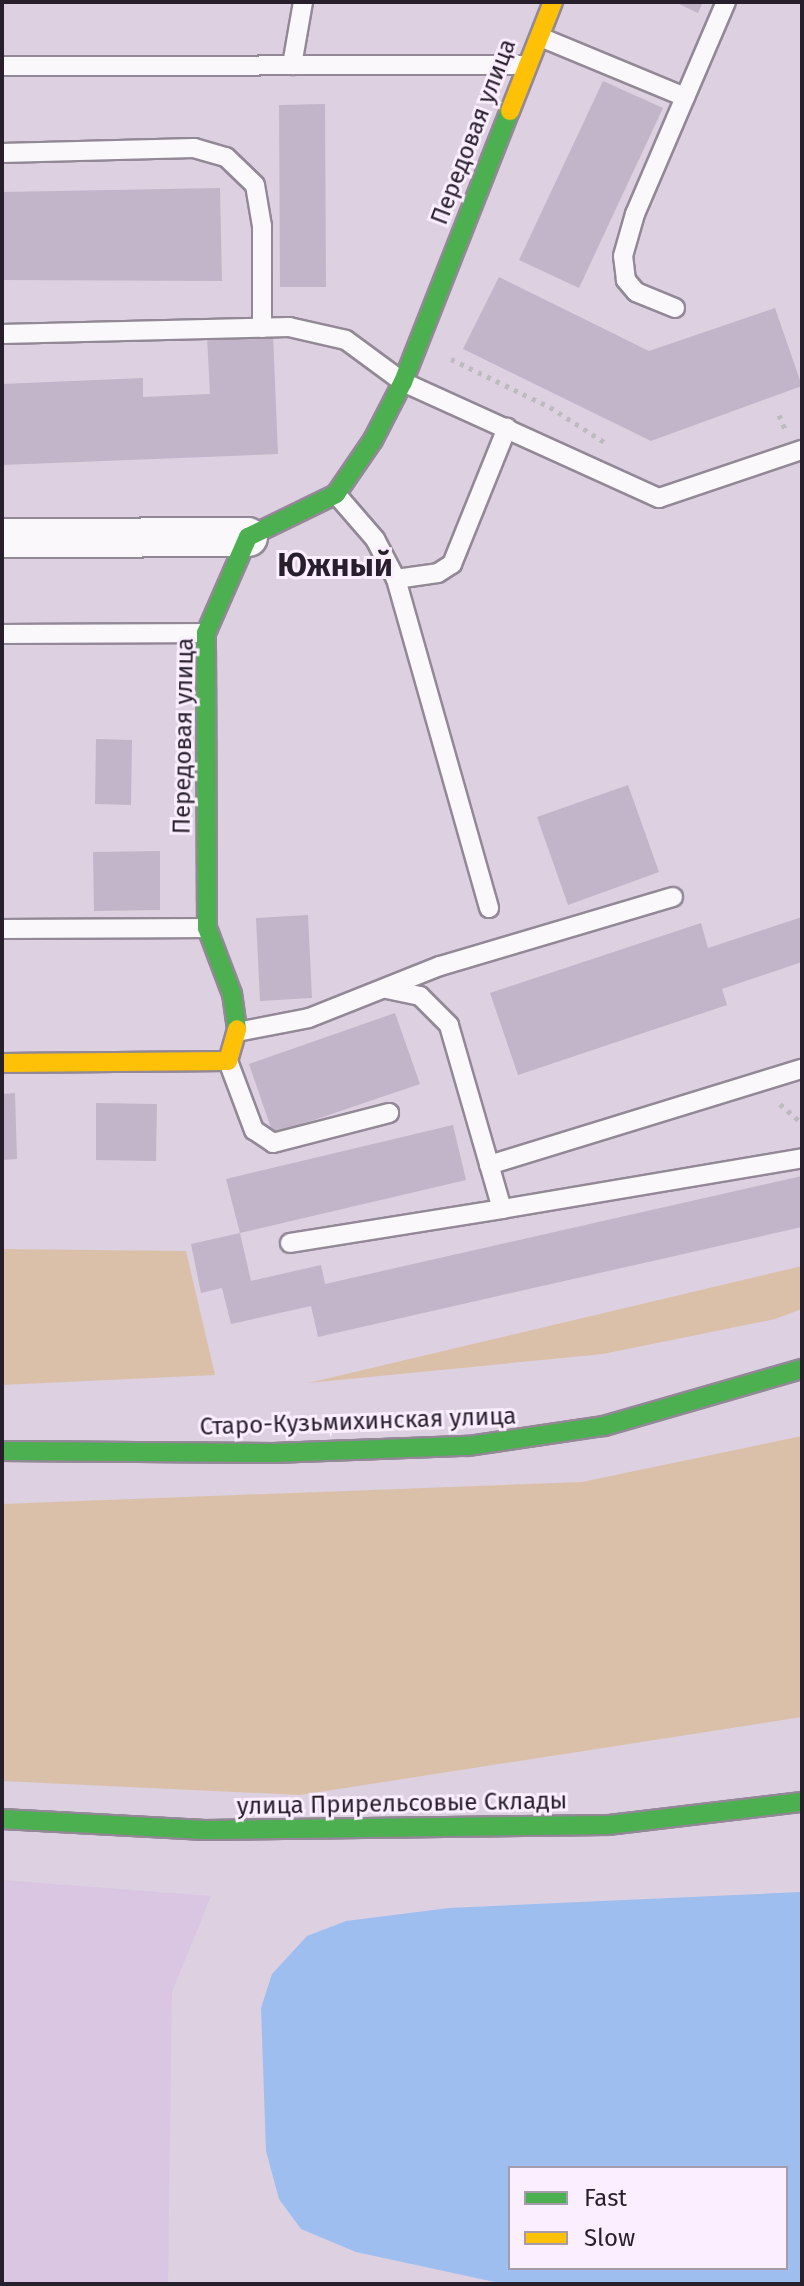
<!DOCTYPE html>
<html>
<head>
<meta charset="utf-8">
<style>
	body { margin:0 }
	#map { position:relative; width:804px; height:2286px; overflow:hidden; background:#dcd0e1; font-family:"Fira Sans",sans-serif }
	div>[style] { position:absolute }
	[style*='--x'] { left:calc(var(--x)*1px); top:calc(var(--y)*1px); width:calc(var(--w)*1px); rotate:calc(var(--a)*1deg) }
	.built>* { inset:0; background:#dac6e3 }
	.green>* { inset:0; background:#dbc0a9 }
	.water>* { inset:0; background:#9ebef0 }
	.building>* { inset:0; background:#c3b5c9 }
	.path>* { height:5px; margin-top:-2.5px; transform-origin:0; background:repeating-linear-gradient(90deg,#bdbac0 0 4px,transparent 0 10px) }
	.roads { filter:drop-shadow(2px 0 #928896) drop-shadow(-2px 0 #928896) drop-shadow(0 2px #928896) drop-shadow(0 -2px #928896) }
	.lane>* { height:18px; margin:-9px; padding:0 9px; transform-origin:9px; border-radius:9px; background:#faf8fa }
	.street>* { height:38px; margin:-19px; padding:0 19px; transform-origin:19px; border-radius:19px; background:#faf8fa }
	.fast>* { height:18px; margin:-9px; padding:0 9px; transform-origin:9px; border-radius:9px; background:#4caf50 }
	.slow>* { height:18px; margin:-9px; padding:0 9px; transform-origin:9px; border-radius:9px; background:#ffc107 }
	span { translate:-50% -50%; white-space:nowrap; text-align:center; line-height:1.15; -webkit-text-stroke:6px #faeeff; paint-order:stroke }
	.street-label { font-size:24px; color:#271f2b }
	.district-label { font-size:32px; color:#271f2b; font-weight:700 }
	.frame { position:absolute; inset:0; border:4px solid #271f2b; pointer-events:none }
	.legend { position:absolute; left:508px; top:2166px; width:280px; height:104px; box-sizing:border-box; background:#faeeff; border:2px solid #a69baa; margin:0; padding:10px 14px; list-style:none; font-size:24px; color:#271f2b }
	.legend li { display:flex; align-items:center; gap:16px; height:40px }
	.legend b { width:40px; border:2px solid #a69baa }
</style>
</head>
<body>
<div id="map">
	<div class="built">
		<i style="clip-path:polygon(2px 1880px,211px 1896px,172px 1992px,168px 2284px,2px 2284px)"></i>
	</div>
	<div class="green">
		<i style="clip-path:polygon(2px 1249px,186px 1251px,215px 1375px,2px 1385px)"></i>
		<i style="clip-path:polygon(802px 1266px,802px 1309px,775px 1319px,603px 1354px,308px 1383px)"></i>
		<i style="clip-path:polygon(802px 1436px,802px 1717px,300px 1795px,2px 1781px,2px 1504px,582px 1482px)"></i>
	</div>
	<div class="water">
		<i style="clip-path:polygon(evenodd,802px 1892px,802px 2284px,504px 2284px,356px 2252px,301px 2229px,279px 2199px,266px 2151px,261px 2008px,272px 1974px,307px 1936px,346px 1921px,449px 1908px,802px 1892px,510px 2168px,786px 2168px,786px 2268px,510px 2268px,510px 2168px)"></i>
	</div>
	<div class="building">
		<i style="clip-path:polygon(675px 2px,703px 2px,698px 13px)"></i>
		<i style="clip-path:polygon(603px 81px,663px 108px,579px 288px,519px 260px)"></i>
		<i style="clip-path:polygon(325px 104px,326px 287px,280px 287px,279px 105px)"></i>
		<i style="clip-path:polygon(220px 188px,222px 281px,2px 280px,2px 192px)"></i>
		<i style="clip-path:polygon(499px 277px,649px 351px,775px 308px,802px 386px,651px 441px,463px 349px)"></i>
		<i style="clip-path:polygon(273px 334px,278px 454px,2px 465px,2px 384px,143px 378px,143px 397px,210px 394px,207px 337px)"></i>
		<i style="clip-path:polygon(96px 739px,132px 740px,131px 805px,95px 804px)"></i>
		<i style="clip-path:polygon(628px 785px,659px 872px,568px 905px,537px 817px)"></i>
		<i style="clip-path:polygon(160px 851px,160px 910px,94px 911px,93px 852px)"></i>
		<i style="clip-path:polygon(308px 915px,312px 998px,260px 1001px,256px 918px)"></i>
		<i style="clip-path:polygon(802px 917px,802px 962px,722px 989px,727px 1005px,518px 1075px,490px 993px,701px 923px,708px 948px)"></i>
		<i style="clip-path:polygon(395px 1013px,420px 1084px,273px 1134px,249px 1064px)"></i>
		<i style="clip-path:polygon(15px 1093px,17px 1159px,2px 1160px,2px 1094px)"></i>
		<i style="clip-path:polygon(96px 1103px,157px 1104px,156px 1161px,96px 1160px)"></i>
		<i style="clip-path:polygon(453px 1125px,466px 1180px,240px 1233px,251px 1281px,321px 1265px,325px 1284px,802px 1176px,802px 1227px,318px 1337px,311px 1306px,231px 1324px,222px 1288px,201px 1293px,191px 1244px,240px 1233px,226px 1179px)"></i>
	</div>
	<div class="path">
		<i style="--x:451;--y:359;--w:110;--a:25.9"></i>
		<i style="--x:550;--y:407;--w:64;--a:32.9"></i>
		<i style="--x:779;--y:415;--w:15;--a:67"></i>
		<i style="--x:780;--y:1104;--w:29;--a:41"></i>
	</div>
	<div class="roads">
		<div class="lane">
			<i style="--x:540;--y:37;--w:157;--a:22.5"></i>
			<i style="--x:292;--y:65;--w:64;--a:-80.1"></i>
			<i style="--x:2;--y:66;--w:523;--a:-0.11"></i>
			<i style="--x:2;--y:153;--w:192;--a:-1.5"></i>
			<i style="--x:194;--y:148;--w:33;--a:16"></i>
			<i style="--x:226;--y:157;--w:40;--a:44"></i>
			<i style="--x:255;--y:185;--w:42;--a:80.3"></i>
			<i style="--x:262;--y:226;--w:102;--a:90"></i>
			<i style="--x:675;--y:308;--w:42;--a:-157.7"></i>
			<i style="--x:636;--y:292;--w:16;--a:-130"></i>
			<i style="--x:626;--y:280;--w:24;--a:-97"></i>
			<i style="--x:623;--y:256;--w:44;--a:-74.1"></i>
			<i style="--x:635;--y:214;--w:231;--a:-66.8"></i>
			<i style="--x:2;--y:334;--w:287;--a:-1.4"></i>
			<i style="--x:289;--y:327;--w:58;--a:12.8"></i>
			<i style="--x:346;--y:340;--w:71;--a:36.4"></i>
			<i style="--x:403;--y:382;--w:281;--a:24.4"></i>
			<i style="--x:659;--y:498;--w:151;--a:-18.6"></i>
			<i style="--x:336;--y:494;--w:60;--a:49.1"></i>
			<i style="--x:375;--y:539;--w:45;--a:62.3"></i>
			<i style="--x:396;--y:579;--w:342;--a:74.2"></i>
			<i style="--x:396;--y:579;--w:42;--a:-8.1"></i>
			<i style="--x:438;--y:573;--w:17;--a:-33"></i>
			<i style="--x:452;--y:564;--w:147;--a:-68"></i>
			<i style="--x:2;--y:634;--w:204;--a:-0.3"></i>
			<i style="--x:2;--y:929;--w:205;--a:-0.3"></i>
			<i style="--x:237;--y:1032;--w:73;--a:-11"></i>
			<i style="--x:309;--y:1018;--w:141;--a:-21.7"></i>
			<i style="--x:440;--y:966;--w:243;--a:-16.5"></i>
			<i style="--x:228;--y:1061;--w:74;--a:69.4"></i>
			<i style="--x:254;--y:1130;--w:23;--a:34"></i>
			<i style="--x:273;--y:1143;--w:120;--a:-14.5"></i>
			<i style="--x:489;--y:1165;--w:327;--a:-17.1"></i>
			<i style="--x:502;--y:1209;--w:304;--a:-9.6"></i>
			<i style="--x:290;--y:1243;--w:215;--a:-9.1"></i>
			<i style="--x:502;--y:1209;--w:191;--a:-106.1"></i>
			<i style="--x:449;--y:1025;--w:41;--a:-135"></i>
			<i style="--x:420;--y:996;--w:34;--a:-168"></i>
		</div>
		<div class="street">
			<i style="--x:2;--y:538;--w:246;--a:-0.2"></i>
		</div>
		<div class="fast">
			<i style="--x:237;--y:1029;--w:35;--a:-98"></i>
			<i style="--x:232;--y:994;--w:71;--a:-110.7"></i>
			<i style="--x:207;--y:928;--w:295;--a:-90.2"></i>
			<i style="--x:206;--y:633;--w:105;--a:-66.4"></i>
			<i style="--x:248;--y:537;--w:98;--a:-26"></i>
			<i style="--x:336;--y:494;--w:65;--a:-55.6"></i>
			<i style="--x:373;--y:440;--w:65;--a:-62.7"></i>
			<i style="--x:403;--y:382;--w:291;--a:-68.5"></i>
			<i style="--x:2;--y:1451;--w:271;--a:0.4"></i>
			<i style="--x:273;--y:1453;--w:195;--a:-2.1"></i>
			<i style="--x:468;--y:1446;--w:137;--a:-8.4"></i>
			<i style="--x:604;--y:1426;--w:206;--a:-16.1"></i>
			<i style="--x:2;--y:1819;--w:203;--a:3.1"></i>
			<i style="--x:205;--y:1830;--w:403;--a:-0.7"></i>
			<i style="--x:608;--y:1825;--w:195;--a:-6.8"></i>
		</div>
		<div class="slow">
			<i style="--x:510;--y:111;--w:117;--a:-68.5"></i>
			<i style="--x:2;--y:1063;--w:226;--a:-0.5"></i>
			<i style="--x:228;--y:1061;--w:33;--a:-74"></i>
		</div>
	</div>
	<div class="street-label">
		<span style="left:474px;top:132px;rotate:-69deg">Передовая улица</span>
		<span style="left:184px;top:736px;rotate:-89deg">Передовая улица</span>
		<span style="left:358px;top:1422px;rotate:-2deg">Старо-Кузьмихинская улица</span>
		<span style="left:402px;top:1804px;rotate:-1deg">улица Прирельсовые Склады</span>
	</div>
	<div class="district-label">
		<span style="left:335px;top:565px">Южный</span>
	</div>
	<div class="frame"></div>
	<ul class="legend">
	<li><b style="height:10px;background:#4caf50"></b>Fast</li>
	<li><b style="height:10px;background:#ffc107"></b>Slow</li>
	</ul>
</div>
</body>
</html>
